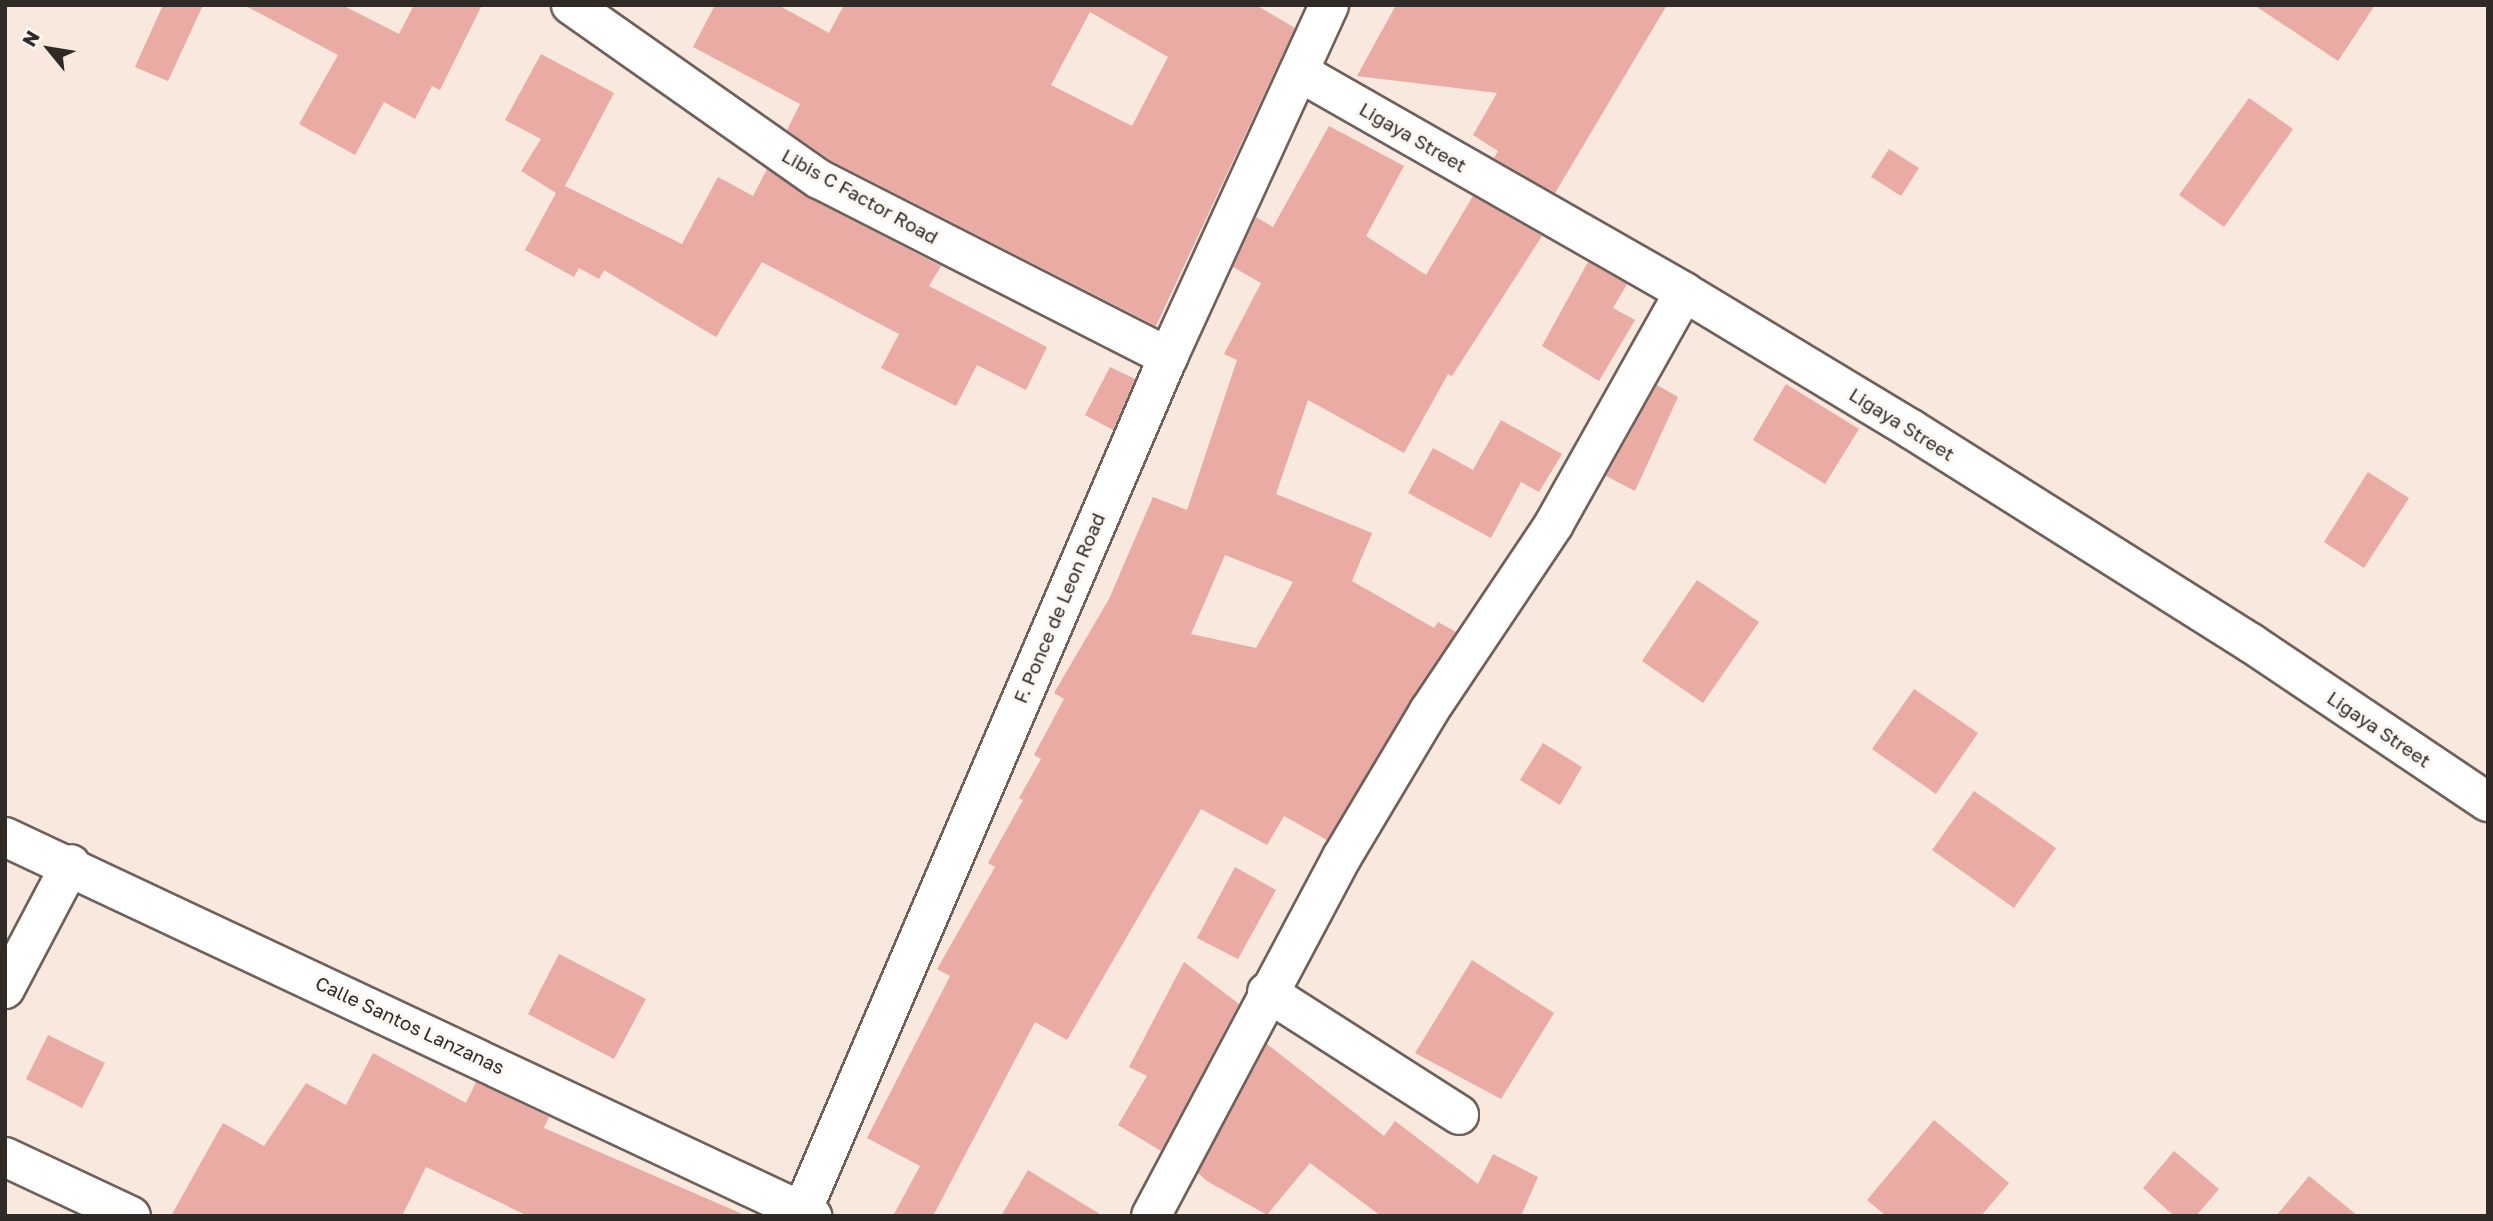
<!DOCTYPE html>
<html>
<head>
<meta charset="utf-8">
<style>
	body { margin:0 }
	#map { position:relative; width:2493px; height:1221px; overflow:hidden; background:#f8e8de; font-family:"Golos Text",sans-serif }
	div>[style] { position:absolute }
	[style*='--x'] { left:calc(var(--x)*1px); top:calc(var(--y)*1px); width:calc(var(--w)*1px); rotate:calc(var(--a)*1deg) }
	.building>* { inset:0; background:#e9aba3 }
	.roads { filter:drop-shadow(2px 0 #6f6159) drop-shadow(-2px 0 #6f6159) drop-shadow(0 2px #6f6159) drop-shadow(0 -2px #6f6159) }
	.minor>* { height:38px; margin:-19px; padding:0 19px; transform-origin:19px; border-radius:19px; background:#fff }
	.tertiary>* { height:38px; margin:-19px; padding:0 19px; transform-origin:19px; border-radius:19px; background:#fff }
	span { translate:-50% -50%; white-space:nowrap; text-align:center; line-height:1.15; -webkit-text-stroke:6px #fdf7f3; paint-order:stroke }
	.street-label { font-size:19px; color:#302a27 }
	.frame { position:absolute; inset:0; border:7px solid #302a27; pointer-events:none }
	.north { position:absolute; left:14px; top:14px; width:70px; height:70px; -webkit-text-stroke:5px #fdf7f3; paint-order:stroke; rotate:300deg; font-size:19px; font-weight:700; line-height:28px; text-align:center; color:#302a27 }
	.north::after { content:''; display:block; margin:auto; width:24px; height:32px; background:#302a27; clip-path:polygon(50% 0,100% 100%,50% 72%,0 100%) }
</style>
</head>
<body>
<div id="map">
	<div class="building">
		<i style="clip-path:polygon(163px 5px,203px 5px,168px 81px,135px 67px)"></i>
		<i style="clip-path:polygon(244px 5px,342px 5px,399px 34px,414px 5px,482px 5px,440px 90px,432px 86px,415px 119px,384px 102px,355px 155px,299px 124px,338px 55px)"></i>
		<i style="clip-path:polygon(evenodd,715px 5px,778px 5px,829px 33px,844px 5px,1256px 5px,1295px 28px,1156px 326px,830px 160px,787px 130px,800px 104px,693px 47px,715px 5px,1090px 12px,1168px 57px,1132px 126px,1051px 85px,1090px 12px)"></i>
		<i style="clip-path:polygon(1396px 5px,1667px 5px,1555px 193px,1494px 158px,1498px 151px,1473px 135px,1497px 93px,1357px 76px)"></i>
		<i style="clip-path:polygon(2254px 5px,2375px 5px,2338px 61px)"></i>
		<i style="clip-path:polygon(541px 54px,614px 93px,565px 186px,682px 244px,718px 177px,753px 196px,767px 169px,809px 198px,941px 266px,929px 286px,1047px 347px,1026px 390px,977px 365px,956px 406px,881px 368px,899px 334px,762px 262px,716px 337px,604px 270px,599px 279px,579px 268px,574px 277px,525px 250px,556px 193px,521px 171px,541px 139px,505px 120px)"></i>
		<i style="clip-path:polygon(2249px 98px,2293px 129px,2224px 227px,2179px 195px)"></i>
		<i style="clip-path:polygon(evenodd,1329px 126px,1404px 166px,1366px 236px,1426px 275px,1473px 196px,1542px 236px,1452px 376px,1448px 374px,1404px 453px,1308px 400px,1276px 494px,1372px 533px,1352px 581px,1434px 628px,1438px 622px,1456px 632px,1327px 840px,1284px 816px,1267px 845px,1201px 809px,1067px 1040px,1035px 1022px,933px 1216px,893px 1216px,920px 1166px,867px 1138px,950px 976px,937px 969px,995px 867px,988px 863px,1023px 800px,1019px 798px,1041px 759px,1034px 755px,1064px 699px,1054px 693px,1109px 599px,1153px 497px,1187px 510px,1237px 360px,1224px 354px,1261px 283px,1233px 267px,1256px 217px,1273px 227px,1329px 126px,1225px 555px,1293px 582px,1256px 648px,1191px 634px,1225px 555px)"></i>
		<i style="clip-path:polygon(1889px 149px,1919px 168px,1901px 196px,1871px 177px)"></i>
		<i style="clip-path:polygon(1588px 262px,1627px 284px,1613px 308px,1635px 320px,1599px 381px,1542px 346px)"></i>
		<i style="clip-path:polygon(1110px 367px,1135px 379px,1113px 430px,1085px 415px)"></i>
		<i style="clip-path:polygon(1786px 384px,1859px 429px,1825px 484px,1753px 440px)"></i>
		<i style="clip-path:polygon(1657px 385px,1678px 397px,1635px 491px,1606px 476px)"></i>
		<i style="clip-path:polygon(1501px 420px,1562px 454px,1539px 492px,1521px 482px,1491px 538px,1408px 493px,1433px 448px,1473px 470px)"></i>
		<i style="clip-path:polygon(2368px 472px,2409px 498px,2364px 568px,2324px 542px)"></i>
		<i style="clip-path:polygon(1697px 580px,1759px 622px,1703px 703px,1642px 661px)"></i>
		<i style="clip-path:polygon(1914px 689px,1978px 733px,1936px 794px,1872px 749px)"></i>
		<i style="clip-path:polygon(1543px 743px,1582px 767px,1560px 805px,1520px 780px)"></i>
		<i style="clip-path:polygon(1974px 791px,2056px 848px,2014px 908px,1932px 850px)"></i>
		<i style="clip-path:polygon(1235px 867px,1276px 890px,1238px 959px,1197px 938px)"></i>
		<i style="clip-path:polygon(559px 954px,646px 999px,614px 1059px,528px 1014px)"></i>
		<i style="clip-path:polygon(1472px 960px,1554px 1013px,1501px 1099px,1415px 1053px)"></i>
		<i style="clip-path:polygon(1184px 962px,1239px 1004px,1161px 1151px,1118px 1125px,1147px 1076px,1129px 1067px)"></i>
		<i style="clip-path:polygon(48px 1035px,105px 1063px,82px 1108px,26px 1079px)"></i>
		<i style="clip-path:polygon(1267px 1044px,1384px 1136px,1395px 1121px,1478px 1184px,1493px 1154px,1538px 1177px,1521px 1216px,1381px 1216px,1310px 1163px,1267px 1215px,1207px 1181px,1198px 1173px)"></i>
		<i style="clip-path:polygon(373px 1053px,466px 1103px,476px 1082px,549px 1117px,544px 1128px,747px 1216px,528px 1216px,426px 1167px,402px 1216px,171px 1216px,223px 1123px,264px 1146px,306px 1083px,346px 1105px)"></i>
		<i style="clip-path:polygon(1934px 1120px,2009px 1183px,1981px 1216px,1886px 1216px,1867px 1200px)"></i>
		<i style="clip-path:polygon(2174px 1151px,2219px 1189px,2196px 1216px,2174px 1216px,2143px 1188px)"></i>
		<i style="clip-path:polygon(1028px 1170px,1103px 1216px,1001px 1216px)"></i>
		<i style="clip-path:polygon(2309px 1176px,2358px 1216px,2276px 1216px)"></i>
	</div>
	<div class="roads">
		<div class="minor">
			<i style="--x:571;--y:5;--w:303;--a:35.1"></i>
			<i style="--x:819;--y:179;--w:392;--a:27"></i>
			<i style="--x:1299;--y:72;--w:443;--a:29.7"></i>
			<i style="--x:1684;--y:292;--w:265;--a:31.1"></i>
			<i style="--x:1911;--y:429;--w:402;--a:32.2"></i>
			<i style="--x:2251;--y:643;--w:285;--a:33.9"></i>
			<i style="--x:5;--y:837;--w:892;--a:25.16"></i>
			<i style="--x:5;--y:989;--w:141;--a:-62.2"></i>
			<i style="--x:1267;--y:992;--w:228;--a:32.6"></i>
			<i style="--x:5;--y:1157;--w:139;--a:25.1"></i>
			<i style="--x:1151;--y:1216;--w:407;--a:-62"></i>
			<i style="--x:1342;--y:857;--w:170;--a:-59.2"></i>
			<i style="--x:1429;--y:711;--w:225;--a:-56.2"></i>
			<i style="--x:1554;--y:524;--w:266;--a:-60.7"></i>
		</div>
		<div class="tertiary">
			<i style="--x:800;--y:1216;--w:935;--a:-66.81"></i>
			<i style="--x:1168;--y:357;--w:387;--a:-65.4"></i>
		</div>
	</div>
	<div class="street-label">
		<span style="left:1413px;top:137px;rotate:30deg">Ligaya Street</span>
		<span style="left:860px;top:196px;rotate:29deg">Libis C Factor Road</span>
		<span style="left:1902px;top:424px;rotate:32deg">Ligaya Street</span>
		<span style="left:1059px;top:608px;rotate:-67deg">F. Ponce de Leon Road</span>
		<span style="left:2379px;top:729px;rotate:34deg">Ligaya Street</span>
		<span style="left:410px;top:1025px;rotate:25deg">Calle Santos Lanzanas</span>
	</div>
	<div class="frame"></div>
	<div class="north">N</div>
</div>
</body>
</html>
